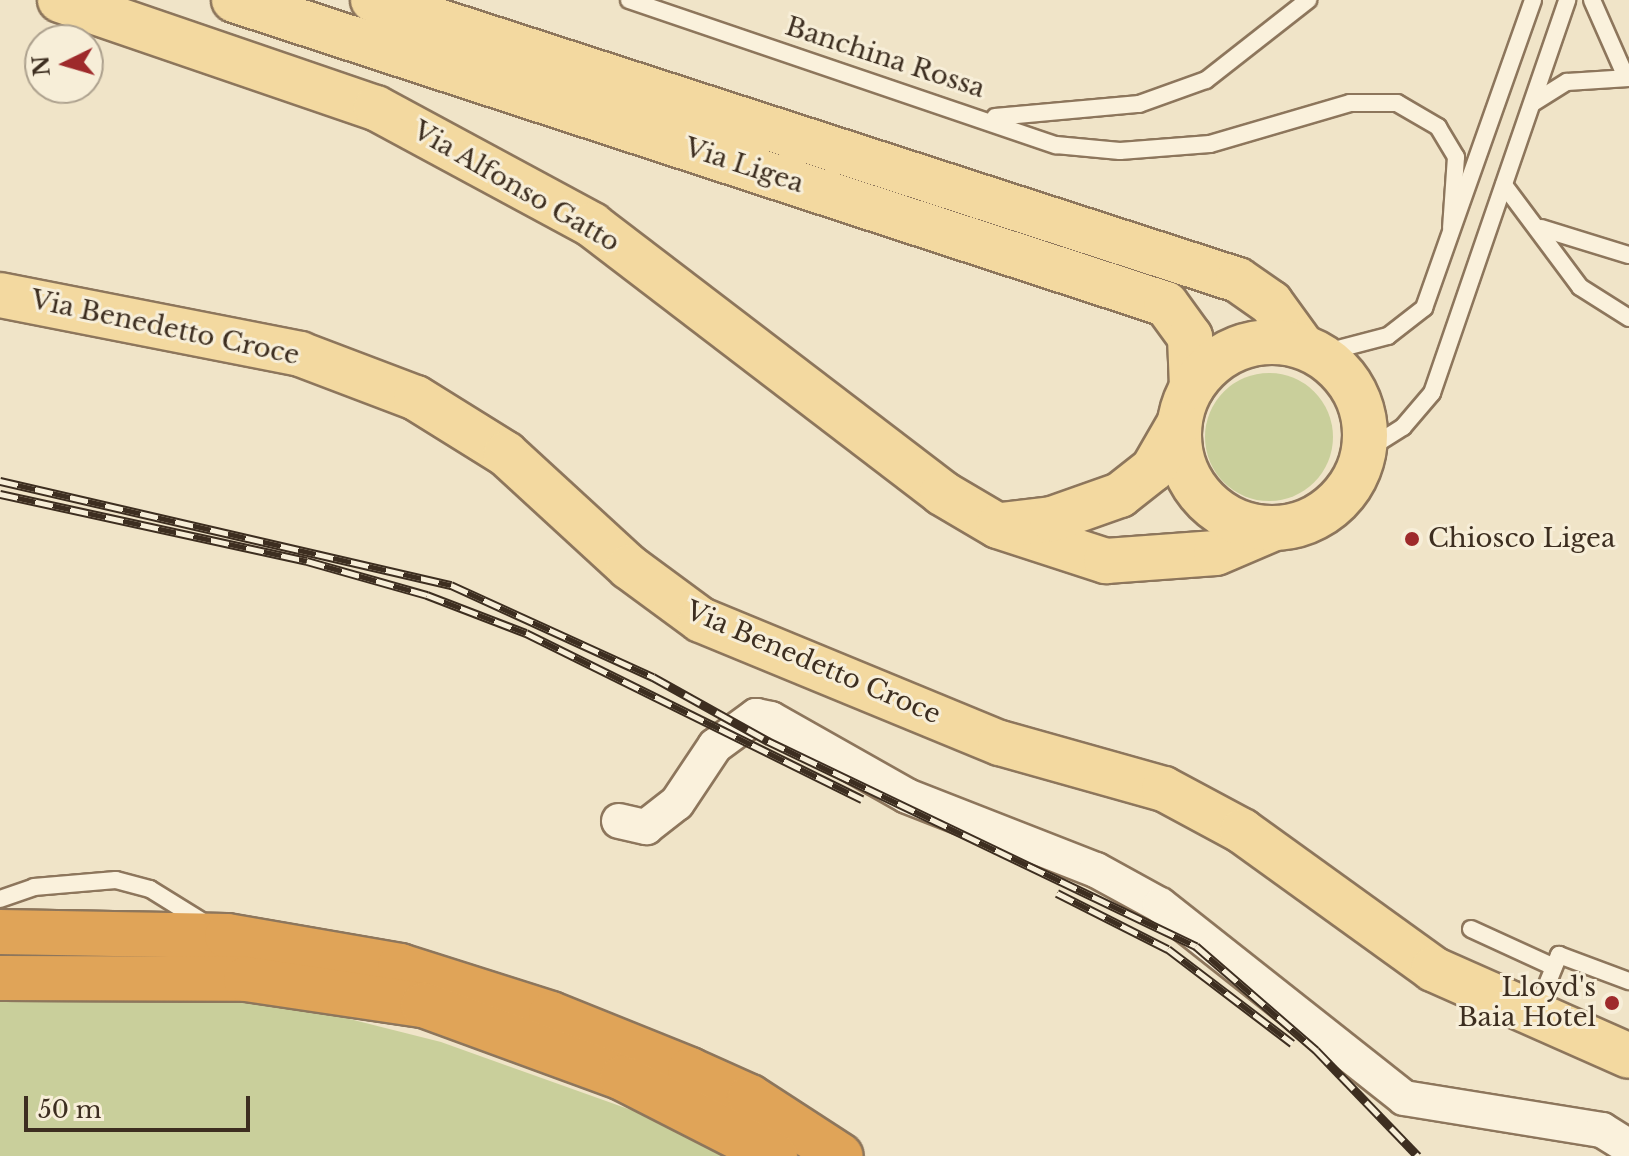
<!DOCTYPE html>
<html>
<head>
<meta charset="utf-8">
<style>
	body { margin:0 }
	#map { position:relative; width:1629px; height:1156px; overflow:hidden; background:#f0e4c8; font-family:"Libre Baskerville",serif }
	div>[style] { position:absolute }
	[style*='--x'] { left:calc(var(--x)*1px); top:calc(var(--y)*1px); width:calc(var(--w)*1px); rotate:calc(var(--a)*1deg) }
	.green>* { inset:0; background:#c9cf9b }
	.round { border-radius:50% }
	.roads { filter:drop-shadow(2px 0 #8d765c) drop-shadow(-2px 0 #8d765c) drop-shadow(0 2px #8d765c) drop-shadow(0 -2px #8d765c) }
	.lane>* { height:16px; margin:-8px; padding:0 8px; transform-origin:8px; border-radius:8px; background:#faf1dc }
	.street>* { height:34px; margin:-17px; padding:0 17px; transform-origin:17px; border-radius:17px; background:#faf1dc }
	.primary>* { height:44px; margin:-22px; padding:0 22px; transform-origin:22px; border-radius:22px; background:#f3d9a0 }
	.primary>.ring { margin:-22px; padding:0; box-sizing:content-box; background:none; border:44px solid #f3d9a0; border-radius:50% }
	.highway>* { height:44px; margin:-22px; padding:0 22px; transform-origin:22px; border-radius:22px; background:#e0a458 }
	.rail>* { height:9px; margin-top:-4.5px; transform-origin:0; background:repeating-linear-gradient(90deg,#f7eed8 0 18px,#3d2e20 0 36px); box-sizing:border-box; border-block:2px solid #3d2e20 }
	.dots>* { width:22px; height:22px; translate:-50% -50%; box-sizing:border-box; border:4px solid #f7eed8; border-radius:50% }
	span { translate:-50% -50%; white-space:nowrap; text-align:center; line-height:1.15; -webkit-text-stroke:6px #f7eed8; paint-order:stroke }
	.street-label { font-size:26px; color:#3d2e20 }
	.poi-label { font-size:26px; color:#3d2e20 }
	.left { translate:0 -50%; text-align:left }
	.right { translate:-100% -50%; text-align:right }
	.north { position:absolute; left:24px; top:24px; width:80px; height:80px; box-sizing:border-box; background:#f7eed8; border:2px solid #ada18e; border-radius:50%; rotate:265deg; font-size:22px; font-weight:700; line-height:32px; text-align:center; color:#3d2e20 }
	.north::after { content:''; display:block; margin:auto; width:28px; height:36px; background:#9e2a2b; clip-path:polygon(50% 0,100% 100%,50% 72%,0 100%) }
	.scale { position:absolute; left:24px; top:1096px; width:226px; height:36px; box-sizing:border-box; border:4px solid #3d2e20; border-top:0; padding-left:10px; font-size:24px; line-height:28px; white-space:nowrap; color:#3d2e20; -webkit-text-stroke:6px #f7eed8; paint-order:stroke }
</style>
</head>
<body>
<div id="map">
	<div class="green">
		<i class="round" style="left:1205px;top:373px;width:128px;height:128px"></i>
		<i style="clip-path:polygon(120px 997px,286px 1003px,441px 1042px,634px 1111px,731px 1156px,0 1156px,0 1002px)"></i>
	</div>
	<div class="roads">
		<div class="lane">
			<i style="--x:629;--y:0;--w:451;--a:18.8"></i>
			<i style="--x:1056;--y:145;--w:64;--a:5.4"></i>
			<i style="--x:1120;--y:151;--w:90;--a:-4.4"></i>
			<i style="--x:1210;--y:144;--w:146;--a:-16.3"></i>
			<i style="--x:1350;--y:103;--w:47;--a:0"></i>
			<i style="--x:1397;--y:103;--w:48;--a:30.3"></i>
			<i style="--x:1438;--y:127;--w:35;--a:59"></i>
			<i style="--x:1456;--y:157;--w:71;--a:94"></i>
			<i style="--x:1592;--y:0;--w:84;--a:66.2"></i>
			<i style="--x:1533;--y:103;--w:40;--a:-32"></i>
			<i style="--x:1567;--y:82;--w:62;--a:-3.7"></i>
			<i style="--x:995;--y:117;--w:145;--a:-5.2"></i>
			<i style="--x:1139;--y:104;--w:71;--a:-19.7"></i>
			<i style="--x:1206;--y:80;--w:130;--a:-38.1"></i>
			<i style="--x:1504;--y:185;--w:127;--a:53.3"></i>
			<i style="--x:1580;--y:287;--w:58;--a:32.3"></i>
			<i style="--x:1541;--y:228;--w:92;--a:17.1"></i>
			<i style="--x:1319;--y:354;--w:71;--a:-14.6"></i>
			<i style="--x:1388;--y:336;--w:46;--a:-37.9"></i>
			<i style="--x:1424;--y:308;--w:327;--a:-70.5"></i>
			<i style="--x:1365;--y:451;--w:45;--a:-32.3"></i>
			<i style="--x:1403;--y:427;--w:45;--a:-49.5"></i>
			<i style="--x:1432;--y:393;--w:416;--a:-71"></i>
			<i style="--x:0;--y:899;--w:36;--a:-19"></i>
			<i style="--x:34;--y:887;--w:82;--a:-4.9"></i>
			<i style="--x:116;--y:880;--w:35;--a:15"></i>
			<i style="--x:150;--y:889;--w:68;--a:31.8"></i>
			<i style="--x:1471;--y:929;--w:91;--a:24.6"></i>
			<i style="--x:1535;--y:1014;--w:64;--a:-67.9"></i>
			<i style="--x:1559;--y:955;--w:75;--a:20.4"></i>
		</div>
		<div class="street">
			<i style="--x:619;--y:821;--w:28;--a:13"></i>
			<i style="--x:646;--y:827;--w:39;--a:-38"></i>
			<i style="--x:677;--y:803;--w:69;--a:-56.3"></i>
			<i style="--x:715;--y:746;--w:51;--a:-36.2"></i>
			<i style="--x:756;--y:716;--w:15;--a:11"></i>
			<i style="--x:771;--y:719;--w:156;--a:29.5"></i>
			<i style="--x:907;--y:796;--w:203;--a:21.4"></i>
			<i style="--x:1096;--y:870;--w:73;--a:28.7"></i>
			<i style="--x:1160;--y:905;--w:311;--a:38.3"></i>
			<i style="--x:1404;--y:1098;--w:201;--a:9.2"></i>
			<i style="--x:1602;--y:1130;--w:32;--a:32"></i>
		</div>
		<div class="primary">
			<i style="--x:60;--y:0;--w:334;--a:18.9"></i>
			<i style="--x:376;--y:108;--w:246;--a:28.4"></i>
			<i style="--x:592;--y:225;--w:441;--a:37.4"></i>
			<i style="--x:942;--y:493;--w:65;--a:30.5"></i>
			<i style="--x:998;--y:526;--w:114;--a:18"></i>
			<i style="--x:1106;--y:561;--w:110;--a:-4.2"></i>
			<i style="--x:1216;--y:553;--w:61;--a:-23.2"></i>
			<i style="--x:234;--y:0;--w:980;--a:18.07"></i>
			<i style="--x:1166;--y:304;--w:41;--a:54"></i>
			<i style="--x:1190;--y:337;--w:50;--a:87.7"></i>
			<i style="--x:373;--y:0;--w:909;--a:17.94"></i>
			<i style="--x:1238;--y:280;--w:40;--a:34.9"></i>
			<i style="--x:1271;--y:303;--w:53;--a:54.2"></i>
			<i style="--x:0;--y:295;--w:306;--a:11.1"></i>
			<i style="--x:300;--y:354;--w:124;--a:20.8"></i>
			<i style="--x:416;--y:398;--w:106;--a:31.9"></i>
			<i style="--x:506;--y:454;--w:167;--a:42.6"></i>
			<i style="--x:629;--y:567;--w:89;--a:36.4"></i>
			<i style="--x:701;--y:620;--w:323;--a:22.4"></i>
			<i style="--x:1000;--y:743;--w:170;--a:15.7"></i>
			<i style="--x:1164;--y:789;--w:89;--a:28.3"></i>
			<i style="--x:1242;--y:831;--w:236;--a:35.8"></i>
			<i style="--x:1433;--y:969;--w:214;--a:23.9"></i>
			<i class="ring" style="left:1179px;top:342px;width:142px;height:142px"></i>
			<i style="--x:1001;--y:525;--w:51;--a:-6.7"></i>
			<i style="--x:1052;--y:519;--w:72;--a:-19.4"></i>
			<i style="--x:1120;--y:495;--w:42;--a:-38.2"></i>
			<i style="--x:1153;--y:469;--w:52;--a:-60"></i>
		</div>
		<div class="highway">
			<i style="--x:0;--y:932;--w:227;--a:1"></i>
			<i style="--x:227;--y:936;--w:176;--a:9.8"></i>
			<i style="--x:400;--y:966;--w:158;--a:17.6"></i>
			<i style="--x:551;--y:1014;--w:150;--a:21.9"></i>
			<i style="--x:690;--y:1070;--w:66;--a:24.2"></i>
			<i style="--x:750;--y:1097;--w:108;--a:33"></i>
			<i style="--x:0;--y:978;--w:246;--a:0.2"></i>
			<i style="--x:246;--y:979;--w:179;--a:8.4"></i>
			<i style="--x:423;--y:1005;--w:212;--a:20.1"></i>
			<i style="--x:622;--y:1078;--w:172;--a:27"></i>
		</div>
	</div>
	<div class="rail">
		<i style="--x:0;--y:481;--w:463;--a:13"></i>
		<i style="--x:451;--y:585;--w:222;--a:24.5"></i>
		<i style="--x:653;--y:677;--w:132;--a:29.1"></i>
		<i style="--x:768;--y:741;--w:475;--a:25.6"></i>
		<i style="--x:1196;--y:946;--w:159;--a:40.9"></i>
		<i style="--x:1316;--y:1050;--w:147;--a:46.1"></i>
		<i style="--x:0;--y:494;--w:314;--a:12.3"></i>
		<i style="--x:307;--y:561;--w:125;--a:15.8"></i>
		<i style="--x:427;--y:595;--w:106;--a:21"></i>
		<i style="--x:526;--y:633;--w:375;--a:26.3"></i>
		<i style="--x:1057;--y:893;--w:124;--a:26.8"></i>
		<i style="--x:1168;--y:949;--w:156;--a:37.2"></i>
	</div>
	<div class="dots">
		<i style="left:1412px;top:539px;background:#9e2a2b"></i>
		<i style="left:1612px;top:1003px;background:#9e2a2b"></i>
	</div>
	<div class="street-label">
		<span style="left:885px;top:58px;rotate:18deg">Banchina Rossa</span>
		<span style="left:744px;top:166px;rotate:18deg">Via Ligea</span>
		<span style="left:516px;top:187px;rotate:30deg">Via Alfonso Gatto</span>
		<span style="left:165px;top:328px;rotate:12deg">Via Benedetto Croce</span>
		<span style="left:813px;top:663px;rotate:23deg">Via Benedetto Croce</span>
	</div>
	<div class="poi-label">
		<span class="left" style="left:1428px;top:539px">Chiosco Ligea</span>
		<span class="right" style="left:1596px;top:1003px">Lloyd's<br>Baia Hotel</span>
	</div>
	<div class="north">N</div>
	<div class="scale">50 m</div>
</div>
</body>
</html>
